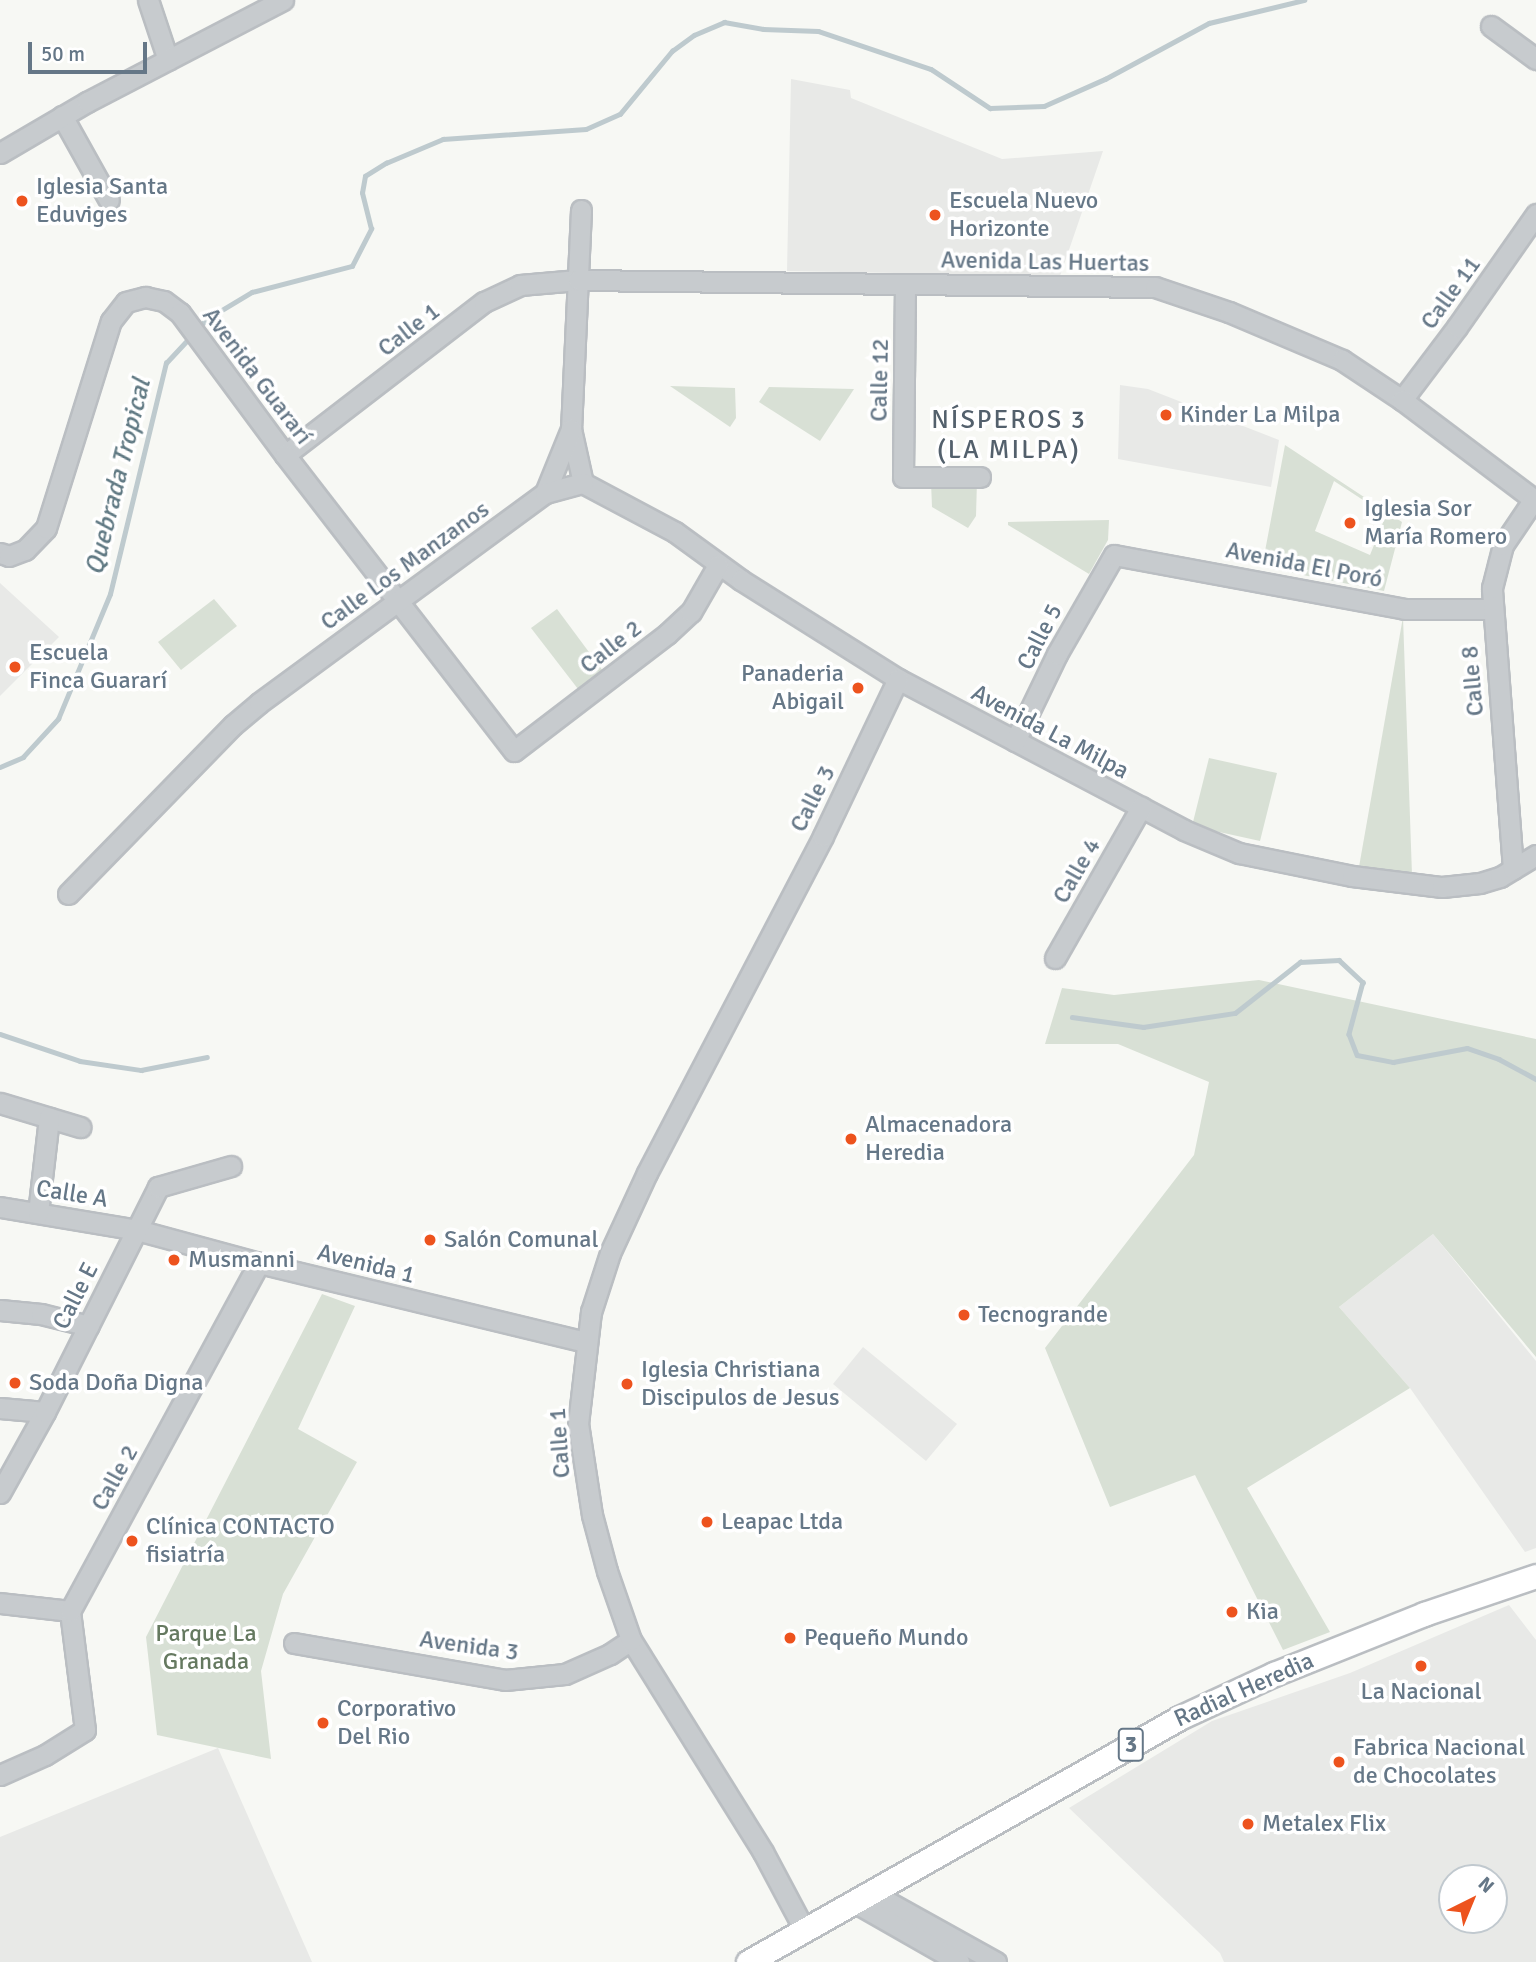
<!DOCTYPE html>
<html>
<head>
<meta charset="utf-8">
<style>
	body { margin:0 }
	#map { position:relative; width:1536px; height:1962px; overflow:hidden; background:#f7f8f4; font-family:Signika,sans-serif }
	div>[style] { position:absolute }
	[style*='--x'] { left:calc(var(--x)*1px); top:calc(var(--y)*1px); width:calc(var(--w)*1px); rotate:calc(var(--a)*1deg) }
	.built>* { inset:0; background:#e8e9e7 }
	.green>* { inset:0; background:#d8e0d5 }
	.stream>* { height:4.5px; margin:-2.25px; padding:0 2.25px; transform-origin:2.25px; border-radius:2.25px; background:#becace }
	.roads { filter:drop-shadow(2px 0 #babec2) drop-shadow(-2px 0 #babec2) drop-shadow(0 2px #babec2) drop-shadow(0 -2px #babec2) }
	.minor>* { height:19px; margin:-9.5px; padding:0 9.5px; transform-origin:9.5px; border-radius:9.5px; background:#c7cbce }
	.major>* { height:23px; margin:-11.5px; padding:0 11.5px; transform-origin:11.5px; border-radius:11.5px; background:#fff }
	.dots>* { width:19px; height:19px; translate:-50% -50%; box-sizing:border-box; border:4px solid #fff; border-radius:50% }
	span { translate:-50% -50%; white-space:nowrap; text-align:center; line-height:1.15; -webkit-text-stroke:7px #fff; paint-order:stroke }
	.shield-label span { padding:2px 5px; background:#fff; border:2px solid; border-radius:5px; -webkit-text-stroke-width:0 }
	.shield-label { font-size:23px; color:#657787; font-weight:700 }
	.poi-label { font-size:24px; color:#657787 }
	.left { translate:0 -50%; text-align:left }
	.right { translate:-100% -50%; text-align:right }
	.street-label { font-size:24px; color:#657787 }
	.park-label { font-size:24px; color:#657960 }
	.neighbourhood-label { font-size:26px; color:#53606c; letter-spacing:2px }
	.water-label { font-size:26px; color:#607983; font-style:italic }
	.north { position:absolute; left:1438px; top:1864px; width:70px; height:70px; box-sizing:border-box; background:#fff; border:2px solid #c1c9cf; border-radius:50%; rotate:43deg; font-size:19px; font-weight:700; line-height:28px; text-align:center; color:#657787 }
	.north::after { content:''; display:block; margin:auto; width:24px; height:32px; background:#ed531e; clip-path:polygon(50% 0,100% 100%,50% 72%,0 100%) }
	.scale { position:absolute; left:28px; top:42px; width:119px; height:32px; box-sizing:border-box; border:4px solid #657787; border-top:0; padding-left:9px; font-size:21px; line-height:24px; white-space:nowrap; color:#657787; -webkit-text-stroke:5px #fff; paint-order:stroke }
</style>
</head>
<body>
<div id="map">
	<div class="built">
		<i style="clip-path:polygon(791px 79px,850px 90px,851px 98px,1002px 159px,1103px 151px,1060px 276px,787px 271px)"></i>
		<i style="clip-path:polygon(1120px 385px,1148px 389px,1279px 440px,1271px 487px,1118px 459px)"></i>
		<i style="clip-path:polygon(0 583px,59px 637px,0 696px)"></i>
		<i style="clip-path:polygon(1433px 1234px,1536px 1361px,1536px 1548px,1525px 1552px,1410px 1388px,1339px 1307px)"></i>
		<i style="clip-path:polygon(863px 1347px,957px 1424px,926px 1461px,833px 1384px)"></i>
		<i style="clip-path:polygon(evenodd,1509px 1605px,1536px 1640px,1536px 1962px,1224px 1962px,1220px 1953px,1069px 1808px,1212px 1721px,1350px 1673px,1509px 1605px,1452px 1878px,1494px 1878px,1494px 1920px,1452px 1920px,1452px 1878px)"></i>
		<i style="clip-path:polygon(218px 1748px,312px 1962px,0 1962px,0 1837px)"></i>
	</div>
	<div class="green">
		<i style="clip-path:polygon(670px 386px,735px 388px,736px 418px,730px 427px)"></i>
		<i style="clip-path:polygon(769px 387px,854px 389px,820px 441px,759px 402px)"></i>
		<i style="clip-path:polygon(evenodd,1285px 445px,1402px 522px,1384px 591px,1262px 567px,1285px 445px,1334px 481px,1386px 515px,1370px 555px,1315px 531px,1334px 481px)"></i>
		<i style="clip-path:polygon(977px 481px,976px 516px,968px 528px,932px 507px,931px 482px)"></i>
		<i style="clip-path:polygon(1109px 520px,1108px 540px,1089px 574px,1008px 525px,1008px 522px)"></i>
		<i style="clip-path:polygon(214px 599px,237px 626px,181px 670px,158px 642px)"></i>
		<i style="clip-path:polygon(557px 609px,603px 671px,578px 689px,531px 628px)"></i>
		<i style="clip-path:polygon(1403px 617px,1412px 875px,1359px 867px)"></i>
		<i style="clip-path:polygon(1209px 758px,1277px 773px,1260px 841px,1192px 826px)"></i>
		<i style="clip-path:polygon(1259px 980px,1536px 1039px,1536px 1357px,1433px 1234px,1339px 1307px,1410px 1388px,1247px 1488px,1330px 1632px,1283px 1650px,1195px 1475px,1110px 1507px,1045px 1348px,1194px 1155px,1209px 1082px,1118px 1044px,1045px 1044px,1062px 988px,1114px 995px)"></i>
		<i style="clip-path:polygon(322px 1294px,355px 1306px,298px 1429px,357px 1462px,283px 1594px,261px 1671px,271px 1759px,157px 1735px,146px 1637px)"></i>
	</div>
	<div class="stream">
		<i style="--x:198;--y:328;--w:13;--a:-45"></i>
		<i style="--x:207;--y:319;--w:52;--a:-31"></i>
		<i style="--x:252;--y:292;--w:103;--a:-14.6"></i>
		<i style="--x:352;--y:266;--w:42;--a:-62.8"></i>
		<i style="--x:371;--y:229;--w:37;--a:-104"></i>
		<i style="--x:362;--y:193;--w:17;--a:-80"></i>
		<i style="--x:365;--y:176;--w:25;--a:-32"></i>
		<i style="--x:386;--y:163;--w:62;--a:-22.8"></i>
		<i style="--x:443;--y:139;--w:143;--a:-4"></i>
		<i style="--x:586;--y:129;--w:37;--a:-24"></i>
		<i style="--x:620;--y:114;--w:82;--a:-50.5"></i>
		<i style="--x:672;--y:51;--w:27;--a:-36"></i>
		<i style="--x:694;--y:35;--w:33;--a:-23"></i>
		<i style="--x:724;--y:22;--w:40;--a:10"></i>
		<i style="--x:763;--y:29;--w:55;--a:2.1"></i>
		<i style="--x:818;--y:31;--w:119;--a:18.6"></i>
		<i style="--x:931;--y:69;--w:71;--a:33.5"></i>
		<i style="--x:990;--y:108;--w:54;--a:-2.1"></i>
		<i style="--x:1044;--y:106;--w:67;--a:-23.9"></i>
		<i style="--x:1105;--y:79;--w:118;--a:-28.3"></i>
		<i style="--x:1209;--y:23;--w:98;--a:-13.6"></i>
		<i style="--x:0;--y:767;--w:25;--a:-23"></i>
		<i style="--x:23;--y:757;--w:52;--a:-47.4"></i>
		<i style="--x:58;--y:719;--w:135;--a:-67.4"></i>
		<i style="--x:110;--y:594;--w:238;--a:-76.4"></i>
		<i style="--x:166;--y:363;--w:35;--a:-47"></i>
		<i style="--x:1072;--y:1017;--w:72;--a:8"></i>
		<i style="--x:1143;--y:1027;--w:93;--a:-8.7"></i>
		<i style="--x:1235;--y:1013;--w:83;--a:-38.1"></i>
		<i style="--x:1300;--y:962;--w:39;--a:-3"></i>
		<i style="--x:1339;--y:960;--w:33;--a:43"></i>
		<i style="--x:1363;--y:982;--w:54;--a:105.1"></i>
		<i style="--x:1349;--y:1034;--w:22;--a:69"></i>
		<i style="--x:1357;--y:1055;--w:37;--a:11"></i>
		<i style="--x:1393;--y:1062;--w:75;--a:-10.7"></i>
		<i style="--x:1467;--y:1048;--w:34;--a:19"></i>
		<i style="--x:1499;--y:1059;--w:42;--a:28.4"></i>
		<i style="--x:0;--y:1034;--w:84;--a:18.6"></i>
		<i style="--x:80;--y:1061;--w:62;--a:8.4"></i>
		<i style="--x:141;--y:1070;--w:67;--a:-11.1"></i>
	</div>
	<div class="roads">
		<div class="minor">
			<i style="--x:148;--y:0;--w:63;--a:71.6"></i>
			<i style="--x:1491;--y:26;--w:56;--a:36.3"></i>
			<i style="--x:62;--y:116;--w:96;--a:60.8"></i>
			<i style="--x:0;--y:153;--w:101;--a:-30.4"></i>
			<i style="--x:87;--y:102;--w:221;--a:-27.5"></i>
			<i style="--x:581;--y:210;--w:219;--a:92.6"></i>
			<i style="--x:571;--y:429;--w:55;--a:77.5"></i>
			<i style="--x:905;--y:284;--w:193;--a:90.6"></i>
			<i style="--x:903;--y:477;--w:77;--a:0"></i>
			<i style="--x:1402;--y:400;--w:91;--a:-53"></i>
			<i style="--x:1457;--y:327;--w:138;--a:-55"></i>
			<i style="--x:285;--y:455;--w:251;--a:-37.6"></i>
			<i style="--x:484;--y:302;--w:40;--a:-25"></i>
			<i style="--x:520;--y:285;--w:58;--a:-4.9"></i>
			<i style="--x:578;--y:280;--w:577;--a:0.7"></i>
			<i style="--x:1155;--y:287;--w:78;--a:18.7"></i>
			<i style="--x:1229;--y:312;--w:123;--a:23"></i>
			<i style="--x:1342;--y:360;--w:72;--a:33.7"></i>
			<i style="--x:1402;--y:400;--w:168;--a:37"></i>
			<i style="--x:583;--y:483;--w:104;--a:28"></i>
			<i style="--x:675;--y:532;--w:82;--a:36"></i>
			<i style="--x:741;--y:580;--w:186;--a:32.2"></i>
			<i style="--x:898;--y:679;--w:323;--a:27.8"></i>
			<i style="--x:1184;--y:830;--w:60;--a:22.7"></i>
			<i style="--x:1239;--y:853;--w:115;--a:11.5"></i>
			<i style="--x:1352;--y:876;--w:91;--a:7"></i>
			<i style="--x:1442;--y:887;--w:38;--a:-6"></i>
			<i style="--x:1480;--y:883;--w:21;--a:-17"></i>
			<i style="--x:1500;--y:877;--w:42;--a:-31.4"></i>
			<i style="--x:545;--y:493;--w:69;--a:-67.9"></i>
			<i style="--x:0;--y:553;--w:9;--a:18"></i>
			<i style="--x:9;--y:556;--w:17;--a:-21"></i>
			<i style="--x:25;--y:550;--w:30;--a:-46"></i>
			<i style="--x:46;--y:528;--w:217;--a:-72.6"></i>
			<i style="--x:111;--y:321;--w:24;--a:-52"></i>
			<i style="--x:126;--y:302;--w:20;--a:-15"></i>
			<i style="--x:145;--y:297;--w:19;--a:12"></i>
			<i style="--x:164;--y:301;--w:20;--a:37"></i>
			<i style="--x:180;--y:313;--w:177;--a:53.5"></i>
			<i style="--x:285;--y:455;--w:374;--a:52.3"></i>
			<i style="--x:514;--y:751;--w:193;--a:-37.4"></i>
			<i style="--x:667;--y:634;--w:33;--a:-43"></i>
			<i style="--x:691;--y:612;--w:54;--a:-60.1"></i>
			<i style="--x:1015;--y:741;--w:97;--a:-64.2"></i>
			<i style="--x:1057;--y:654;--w:114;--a:-60.1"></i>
			<i style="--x:1114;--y:555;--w:295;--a:10.5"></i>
			<i style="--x:1404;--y:609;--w:87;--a:0"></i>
			<i style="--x:1513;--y:869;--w:282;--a:-94.3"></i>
			<i style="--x:1492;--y:588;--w:44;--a:-75.7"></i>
			<i style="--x:1503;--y:545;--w:55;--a:-56"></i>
			<i style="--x:68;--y:894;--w:236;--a:-45.7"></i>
			<i style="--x:233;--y:725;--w:34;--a:-40"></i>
			<i style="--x:259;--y:703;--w:355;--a:-36.3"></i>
			<i style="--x:545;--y:493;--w:39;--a:-15"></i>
			<i style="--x:1055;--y:958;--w:174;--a:-60.3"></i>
			<i style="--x:0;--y:1103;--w:84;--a:16.7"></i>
			<i style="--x:0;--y:1207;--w:139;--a:9.5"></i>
			<i style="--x:137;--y:1230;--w:126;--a:15.1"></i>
			<i style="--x:259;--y:1263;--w:336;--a:13.6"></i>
			<i style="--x:38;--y:1213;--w:96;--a:-83.4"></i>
			<i style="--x:0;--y:1310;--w:41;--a:5.6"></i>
			<i style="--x:41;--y:1314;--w:49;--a:14"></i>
			<i style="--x:0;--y:1408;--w:45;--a:5.1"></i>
			<i style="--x:0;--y:1493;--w:93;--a:-60.9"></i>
			<i style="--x:45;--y:1412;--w:252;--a:-63.3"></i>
			<i style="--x:158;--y:1187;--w:76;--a:-16"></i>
			<i style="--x:0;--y:1603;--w:70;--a:6.5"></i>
			<i style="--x:294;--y:1643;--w:214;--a:9.9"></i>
			<i style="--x:505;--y:1680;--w:60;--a:-5.7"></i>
			<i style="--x:565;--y:1674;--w:49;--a:-24"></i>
			<i style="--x:610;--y:1654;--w:25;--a:-34"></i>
			<i style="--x:0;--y:1775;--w:49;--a:-24"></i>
			<i style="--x:45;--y:1755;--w:47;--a:-32"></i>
			<i style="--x:85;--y:1730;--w:120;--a:-97.2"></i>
			<i style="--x:70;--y:1611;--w:396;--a:-61.5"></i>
			<i style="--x:872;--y:1893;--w:142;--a:29.1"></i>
			<i style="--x:854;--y:1902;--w:121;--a:29.7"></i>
			<i style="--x:805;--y:1931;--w:89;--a:-118"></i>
			<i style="--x:763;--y:1852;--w:250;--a:-121.9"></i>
			<i style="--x:631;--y:1640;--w:73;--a:-109.2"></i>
			<i style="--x:607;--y:1571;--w:58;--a:-105"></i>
			<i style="--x:592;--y:1515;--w:92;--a:-98.7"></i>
			<i style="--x:578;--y:1424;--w:113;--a:-83.4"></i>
			<i style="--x:591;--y:1312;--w:62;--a:-72.1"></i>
			<i style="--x:610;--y:1253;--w:88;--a:-65.2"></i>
			<i style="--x:647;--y:1173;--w:380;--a:-62.4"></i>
			<i style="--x:823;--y:836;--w:174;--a:-64.5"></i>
		</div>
		<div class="major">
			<i style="--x:748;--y:1962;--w:495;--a:-29.5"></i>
			<i style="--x:1179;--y:1718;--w:105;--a:-24.9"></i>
			<i style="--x:1274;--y:1674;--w:162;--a:-21.8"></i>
			<i style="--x:1424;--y:1614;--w:118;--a:-18.7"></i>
		</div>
	</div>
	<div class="dots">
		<i style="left:22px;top:201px;background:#ed531e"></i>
		<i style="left:935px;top:215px;background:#ed531e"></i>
		<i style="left:1166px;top:415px;background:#ed531e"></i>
		<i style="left:1350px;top:523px;background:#ed531e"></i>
		<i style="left:15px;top:667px;background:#ed531e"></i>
		<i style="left:858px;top:688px;background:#ed531e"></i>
		<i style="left:851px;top:1139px;background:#ed531e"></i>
		<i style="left:430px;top:1240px;background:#ed531e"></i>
		<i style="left:174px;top:1260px;background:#ed531e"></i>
		<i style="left:964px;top:1315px;background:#ed531e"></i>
		<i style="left:15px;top:1383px;background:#ed531e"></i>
		<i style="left:627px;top:1384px;background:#ed531e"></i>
		<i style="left:707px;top:1522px;background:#ed531e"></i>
		<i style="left:132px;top:1541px;background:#ed531e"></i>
		<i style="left:1232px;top:1612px;background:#ed531e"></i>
		<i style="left:790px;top:1638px;background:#ed531e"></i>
		<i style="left:1421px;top:1666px;background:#ed531e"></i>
		<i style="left:323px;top:1723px;background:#ed531e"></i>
		<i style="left:1339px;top:1762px;background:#ed531e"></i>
		<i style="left:1248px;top:1824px;background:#ed531e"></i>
	</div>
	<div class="shield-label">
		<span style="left:1131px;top:1745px">3</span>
	</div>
	<div class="poi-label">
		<span class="left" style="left:36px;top:201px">Iglesia Santa<br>Eduviges</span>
		<span class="left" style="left:949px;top:215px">Escuela Nuevo<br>Horizonte</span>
		<span class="left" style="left:1180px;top:415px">Kinder La Milpa</span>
		<span class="left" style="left:1364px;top:523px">Iglesia Sor<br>María Romero</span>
		<span class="left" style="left:29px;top:667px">Escuela<br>Finca Guararí</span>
		<span class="right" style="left:844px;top:688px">Panaderia<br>Abigail</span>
		<span class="left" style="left:865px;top:1139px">Almacenadora<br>Heredia</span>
		<span class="left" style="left:444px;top:1240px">Salón Comunal</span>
		<span class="left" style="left:188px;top:1260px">Musmanni</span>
		<span class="left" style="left:978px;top:1315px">Tecnogrande</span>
		<span class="left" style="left:641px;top:1384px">Iglesia Christiana<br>Discipulos de Jesus</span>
		<span class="left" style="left:29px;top:1383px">Soda Doña Digna</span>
		<span class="left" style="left:721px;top:1522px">Leapac Ltda</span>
		<span class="left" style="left:146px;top:1541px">Clínica CONTACTO<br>fisiatría</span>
		<span class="left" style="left:1246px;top:1612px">Kia</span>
		<span class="left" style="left:804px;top:1638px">Pequeño Mundo</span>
		<span style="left:1421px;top:1692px">La Nacional</span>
		<span class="left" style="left:337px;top:1723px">Corporativo<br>Del Rio</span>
		<span class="left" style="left:1353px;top:1762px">Fabrica Nacional<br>de Chocolates</span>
		<span class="left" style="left:1262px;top:1824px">Metalex Flix</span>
	</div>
	<div class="street-label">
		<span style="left:1045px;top:262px;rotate:1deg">Avenida Las Huertas</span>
		<span style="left:1451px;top:293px;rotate:-54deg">Calle 11</span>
		<span style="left:409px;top:330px;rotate:-38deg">Calle 1</span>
		<span style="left:257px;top:376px;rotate:53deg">Avenida Guararí</span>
		<span style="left:880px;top:380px;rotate:-89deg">Calle 12</span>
		<span style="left:1304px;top:565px;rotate:11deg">Avenida El Poró</span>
		<span style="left:405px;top:566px;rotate:-36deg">Calle Los Manzanos</span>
		<span style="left:1040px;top:637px;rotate:-63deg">Calle 5</span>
		<span style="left:611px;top:647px;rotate:-38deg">Calle 2</span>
		<span style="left:1473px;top:681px;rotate:-95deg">Calle 8</span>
		<span style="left:1050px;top:732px;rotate:28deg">Avenida La Milpa</span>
		<span style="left:813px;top:799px;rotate:-63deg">Calle 3</span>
		<span style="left:1077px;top:871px;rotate:-60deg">Calle 4</span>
		<span style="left:72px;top:1194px;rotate:9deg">Calle A</span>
		<span style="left:366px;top:1264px;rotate:14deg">Avenida 1</span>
		<span style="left:76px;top:1296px;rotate:-63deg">Calle E</span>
		<span style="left:560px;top:1443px;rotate:-94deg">Calle 1</span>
		<span style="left:115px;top:1478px;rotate:-61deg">Calle 2</span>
		<span style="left:469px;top:1646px;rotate:8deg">Avenida 3</span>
		<span style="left:1244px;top:1690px;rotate:-24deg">Radial Heredia</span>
	</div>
	<div class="park-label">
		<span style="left:206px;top:1648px">Parque La<br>Granada</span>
	</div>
	<div class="neighbourhood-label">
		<span style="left:1009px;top:436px">NÍSPEROS 3<br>(LA MILPA)</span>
	</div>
	<div class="water-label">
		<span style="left:119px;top:477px;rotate:-76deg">Quebrada Tropical</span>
	</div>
	<div class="north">N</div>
	<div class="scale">50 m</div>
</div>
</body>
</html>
